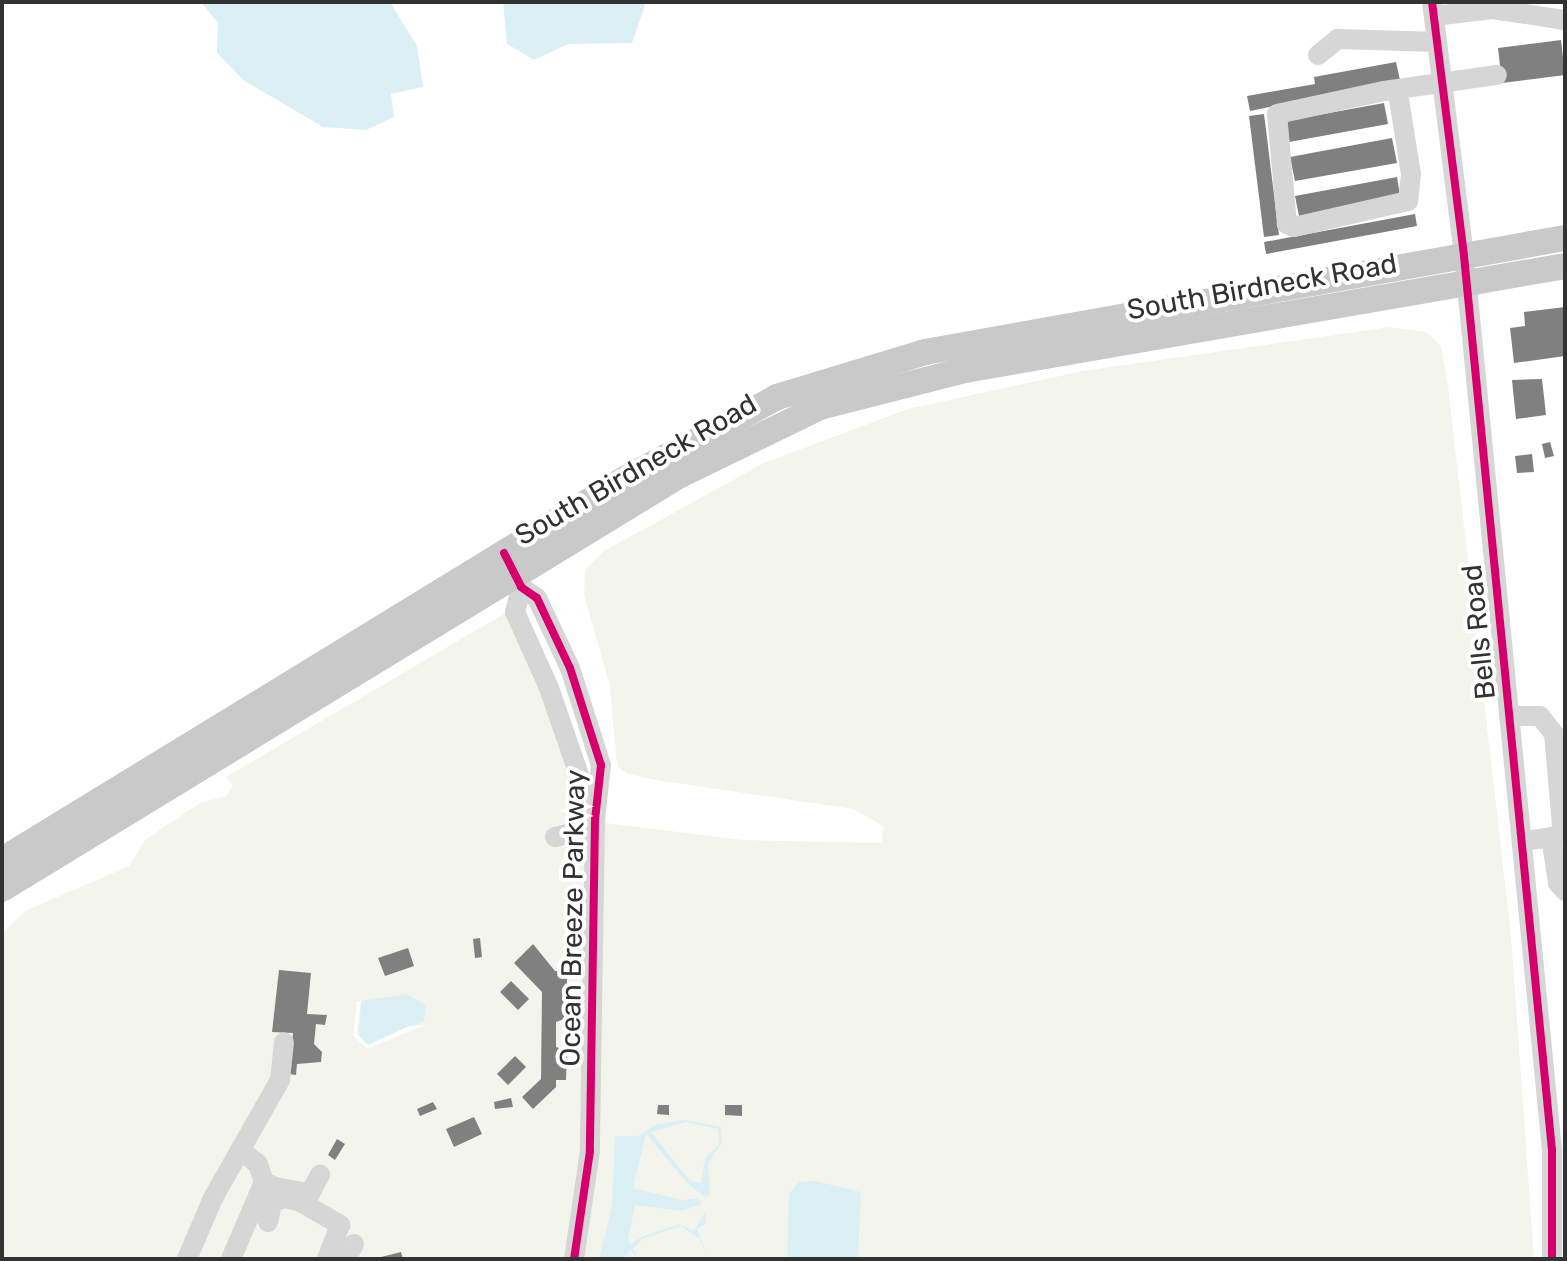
<!DOCTYPE html>
<html>
<head>
<meta charset="utf-8">
<style>
	body { margin:0 }
	#map { position:relative; width:1567px; height:1261px; overflow:hidden; background:#fff; font-family:Rubik,sans-serif }
	div>[style] { position:absolute }
	[style*='--x'] { left:calc(var(--x)*1px); top:calc(var(--y)*1px); width:calc(var(--w)*1px); rotate:calc(var(--a)*1deg) }
	.green>* { inset:0; background:#f3f5ec }
	.water>* { inset:0; background:#dbf0f4 }
	.pier>* { inset:0; background:#fff }
	.building>* { inset:0; background:#808080 }
	.minor>* { height:20px; margin:-10px; padding:0 10px; transform-origin:10px; border-radius:10px; background:#d6d6d6 }
	.major>* { height:26px; margin:-13px; padding:0 13px; transform-origin:13px; border-radius:13px; background:#c9c9c9 }
	.cycleway>* { height:8px; margin:-4px; padding:0 4px; transform-origin:4px; border-radius:4px; background:#d6006c }
	span { translate:-50% -50%; white-space:nowrap; text-align:center; line-height:1.15; -webkit-text-stroke:8px #fff; paint-order:stroke }
	.street-label { font-size:28px; color:#323232 }
	.frame { position:absolute; inset:0; border:4px solid #323232; pointer-events:none }
</style>
</head>
<body>
<div id="map">
	<div class="green">
		<i style="clip-path:polygon(1390px 327px,1426px 332px,1441px 346px,1448px 386px,1511px 936px,1534px 1259px,2px 1259px,2px 934px,25px 911px,129px 866px,145px 840px,200px 803px,226px 796px,233px 786px,226px 777px,507px 612px,606px 823px,743px 840px,882px 843px,883px 826px,853px 809px,656px 780px,628px 774px,617px 766px,610px 686px,584px 595px,585px 570px,604px 551px,766px 462px,908px 409px,1083px 371px)"></i>
	</div>
	<div class="water">
		<i style="clip-path:polygon(201px 2px,390px 2px,417px 46px,423px 87px,391px 94px,394px 117px,366px 130px,323px 127px,243px 80px,217px 53px,218px 23px)"></i>
		<i style="clip-path:polygon(503px 2px,646px 2px,632px 43px,568px 44px,534px 60px,507px 44px)"></i>
		<i style="clip-path:polygon(407px 994px,426px 1005px,424px 1021px,384px 1041px,368px 1045px,359px 1038px,361px 1001px)"></i>
		<i style="clip-path:polygon(evenodd,685px 1120px,721px 1127px,722px 1143px,708px 1163px,710px 1194px,705px 1197px,688px 1184px,646px 1134px,633px 1188px,682px 1200px,699px 1198px,702px 1204px,681px 1211px,635px 1205px,628px 1240px,631px 1245px,641px 1237px,679px 1224px,694px 1231px,705px 1212px,706px 1223px,697px 1229px,709px 1259px,699px 1238px,681px 1226px,644px 1238px,633px 1248px,639px 1259px,630px 1250px,624px 1259px,599px 1259px,612px 1207px,615px 1136px,638px 1136px,657px 1124px,685px 1120px,686px 1122px,718px 1129px,719px 1144px,705px 1158px,701px 1183px,690px 1181px,651px 1132px,686px 1122px)"></i>
		<i style="clip-path:polygon(815px 1181px,861px 1192px,858px 1259px,787px 1259px,789px 1194px,799px 1182px)"></i>
	</div>
	<div class="pier">
		<i style="clip-path:polygon(357px 1001px,361px 1001px,357px 1034px,368px 1045px,409px 1026px,425px 1025px,367px 1049px,353px 1035px)"></i>
	</div>
	<div class="building">
		<i style="clip-path:polygon(1561px 40px,1565px 75px,1502px 83px,1498px 48px)"></i>
		<i style="clip-path:polygon(1396px 62px,1400px 80px,1250px 111px,1247px 96px,1315px 84px,1314px 77px)"></i>
		<i style="clip-path:polygon(1384px 103px,1388px 124px,1289px 142px,1285px 121px)"></i>
		<i style="clip-path:polygon(1264px 114px,1279px 235px,1264px 237px,1249px 116px)"></i>
		<i style="clip-path:polygon(1392px 138px,1397px 163px,1295px 181px,1290px 157px)"></i>
		<i style="clip-path:polygon(1397px 177px,1401px 201px,1300px 221px,1295px 196px)"></i>
		<i style="clip-path:polygon(1415px 214px,1417px 226px,1266px 254px,1264px 242px)"></i>
		<i style="clip-path:polygon(1565px 307px,1565px 356px,1514px 363px,1510px 328px,1525px 326px,1524px 312px)"></i>
		<i style="clip-path:polygon(1542px 379px,1546px 415px,1516px 419px,1512px 380px)"></i>
		<i style="clip-path:polygon(1550px 442px,1554px 456px,1545px 458px,1542px 444px)"></i>
		<i style="clip-path:polygon(1532px 454px,1534px 472px,1517px 473px,1515px 456px)"></i>
		<i style="clip-path:polygon(480px 938px,482px 957px,475px 958px,473px 939px)"></i>
		<i style="clip-path:polygon(533px 944px,555px 971px,567px 971px,567px 1018px,556px 1022px,556px 1047px,567px 1051px,566px 1080px,556px 1080px,556px 1087px,533px 1109px,522px 1097px,541px 1079px,542px 992px,514px 963px)"></i>
		<i style="clip-path:polygon(408px 948px,414px 966px,385px 976px,378px 958px)"></i>
		<i style="clip-path:polygon(279px 970px,311px 973px,307px 1014px,327px 1015px,325px 1025px,316px 1024px,314px 1044px,322px 1052px,321px 1062px,297px 1064px,296px 1075px,288px 1074px,293px 1033px,272px 1032px)"></i>
		<i style="clip-path:polygon(511px 981px,529px 999px,518px 1010px,500px 992px)"></i>
		<i style="clip-path:polygon(515px 1056px,526px 1067px,508px 1085px,497px 1074px)"></i>
		<i style="clip-path:polygon(511px 1098px,513px 1107px,495px 1109px,494px 1102px)"></i>
		<i style="clip-path:polygon(433px 1102px,437px 1109px,420px 1116px,417px 1109px)"></i>
		<i style="clip-path:polygon(658px 1105px,669px 1105px,669px 1115px,657px 1114px)"></i>
		<i style="clip-path:polygon(725px 1105px,742px 1105px,742px 1116px,725px 1115px)"></i>
		<i style="clip-path:polygon(474px 1117px,482px 1134px,454px 1147px,446px 1129px)"></i>
		<i style="clip-path:polygon(337px 1139px,345px 1144px,335px 1160px,328px 1155px)"></i>
		<i style="clip-path:polygon(401px 1252px,403px 1259px,377px 1259px,377px 1258px)"></i>
	</div>
	<div class="minor">
		<i style="--x:1432;--y:2;--w:256;--a:82.8"></i>
		<i style="--x:1464;--y:256;--w:898;--a:84.38"></i>
		<i style="--x:1552;--y:1150;--w:109;--a:90"></i>
		<i style="--x:1434;--y:16;--w:59;--a:-6.8"></i>
		<i style="--x:1493;--y:9;--w:73;--a:8.7"></i>
		<i style="--x:1318;--y:55;--w:26;--a:-39"></i>
		<i style="--x:1338;--y:39;--w:99;--a:1.7"></i>
		<i style="--x:1398;--y:93;--w:82;--a:80.9"></i>
		<i style="--x:1411;--y:174;--w:27;--a:96"></i>
		<i style="--x:1408;--y:201;--w:117;--a:167.2"></i>
		<i style="--x:1294;--y:227;--w:8;--a:-157"></i>
		<i style="--x:1287;--y:224;--w:110;--a:-95.2"></i>
		<i style="--x:1277;--y:114;--w:109;--a:-12.1"></i>
		<i style="--x:1384;--y:91;--w:114;--a:-8.1"></i>
		<i style="--x:509;--y:563;--w:27;--a:63"></i>
		<i style="--x:521;--y:587;--w:19;--a:35"></i>
		<i style="--x:537;--y:598;--w:77;--a:64.8"></i>
		<i style="--x:570;--y:668;--w:102;--a:72.3"></i>
		<i style="--x:601;--y:765;--w:55;--a:96.2"></i>
		<i style="--x:595;--y:820;--w:331;--a:90.9"></i>
		<i style="--x:590;--y:1151;--w:109;--a:98.4"></i>
		<i style="--x:521;--y:587;--w:26;--a:103"></i>
		<i style="--x:515;--y:612;--w:83;--a:65.9"></i>
		<i style="--x:549;--y:688;--w:139;--a:71"></i>
		<i style="--x:1509;--y:716;--w:31;--a:0"></i>
		<i style="--x:1540;--y:716;--w:23;--a:52"></i>
		<i style="--x:1554;--y:734;--w:102;--a:85"></i>
		<i style="--x:1563;--y:836;--w:41;--a:173"></i>
		<i style="--x:555;--y:837;--w:41;--a:-14"></i>
		<i style="--x:1551;--y:837;--w:47;--a:81.3"></i>
		<i style="--x:1558;--y:883;--w:11;--a:49"></i>
		<i style="--x:240;--y:1150;--w:23;--a:38"></i>
		<i style="--x:258;--y:1164;--w:19;--a:72"></i>
		<i style="--x:264;--y:1182;--w:12;--a:24"></i>
		<i style="--x:275;--y:1187;--w:36;--a:10"></i>
		<i style="--x:310;--y:1193;--w:21;--a:-61"></i>
		<i style="--x:268;--y:1222;--w:19;--a:-78"></i>
		<i style="--x:272;--y:1203;--w:12;--a:-24"></i>
		<i style="--x:283;--y:1198;--w:16;--a:11"></i>
		<i style="--x:299;--y:1201;--w:48;--a:30.3"></i>
		<i style="--x:340;--y:1225;--w:36;--a:111"></i>
		<i style="--x:187;--y:1259;--w:66;--a:-66.9"></i>
		<i style="--x:213;--y:1198;--w:136;--a:-60.4"></i>
		<i style="--x:280;--y:1080;--w:38;--a:-84"></i>
		<i style="--x:231;--y:1259;--w:84;--a:-66.8"></i>
		<i style="--x:346;--y:1259;--w:17;--a:-62"></i>
	</div>
	<div class="major">
		<i style="--x:2;--y:860;--w:730;--a:-31.45"></i>
		<i style="--x:625;--y:479;--w:173;--a:-28.3"></i>
		<i style="--x:777;--y:397;--w:155;--a:-16.9"></i>
		<i style="--x:925;--y:352;--w:650;--a:-10.1"></i>
		<i style="--x:2;--y:889;--w:794;--a:-31.41"></i>
		<i style="--x:680;--y:475;--w:156;--a:-25.9"></i>
		<i style="--x:820;--y:407;--w:150;--a:-14.3"></i>
		<i style="--x:965;--y:370;--w:609;--a:-9.83"></i>
	</div>
	<div class="cycleway">
		<i style="--x:1432;--y:2;--w:256;--a:82.8"></i>
		<i style="--x:1464;--y:256;--w:898;--a:84.38"></i>
		<i style="--x:1552;--y:1150;--w:109;--a:90"></i>
		<i style="--x:504;--y:553;--w:38;--a:63"></i>
		<i style="--x:521;--y:587;--w:19;--a:35"></i>
		<i style="--x:537;--y:598;--w:77;--a:64.8"></i>
		<i style="--x:570;--y:668;--w:102;--a:72.3"></i>
		<i style="--x:601;--y:765;--w:55;--a:96.2"></i>
		<i style="--x:595;--y:820;--w:331;--a:90.9"></i>
		<i style="--x:590;--y:1151;--w:109;--a:98.4"></i>
	</div>
	<div class="street-label">
		<span style="left:1262px;top:287px;rotate:-10deg">South Birdneck Road</span>
		<span style="left:636px;top:470px;rotate:-30deg">South Birdneck Road</span>
		<span style="left:1479px;top:632px;rotate:-96deg">Bells Road</span>
		<span style="left:573px;top:918px;rotate:-89deg">Ocean Breeze Parkway</span>
	</div>
	<div class="frame"></div>
</div>
</body>
</html>
